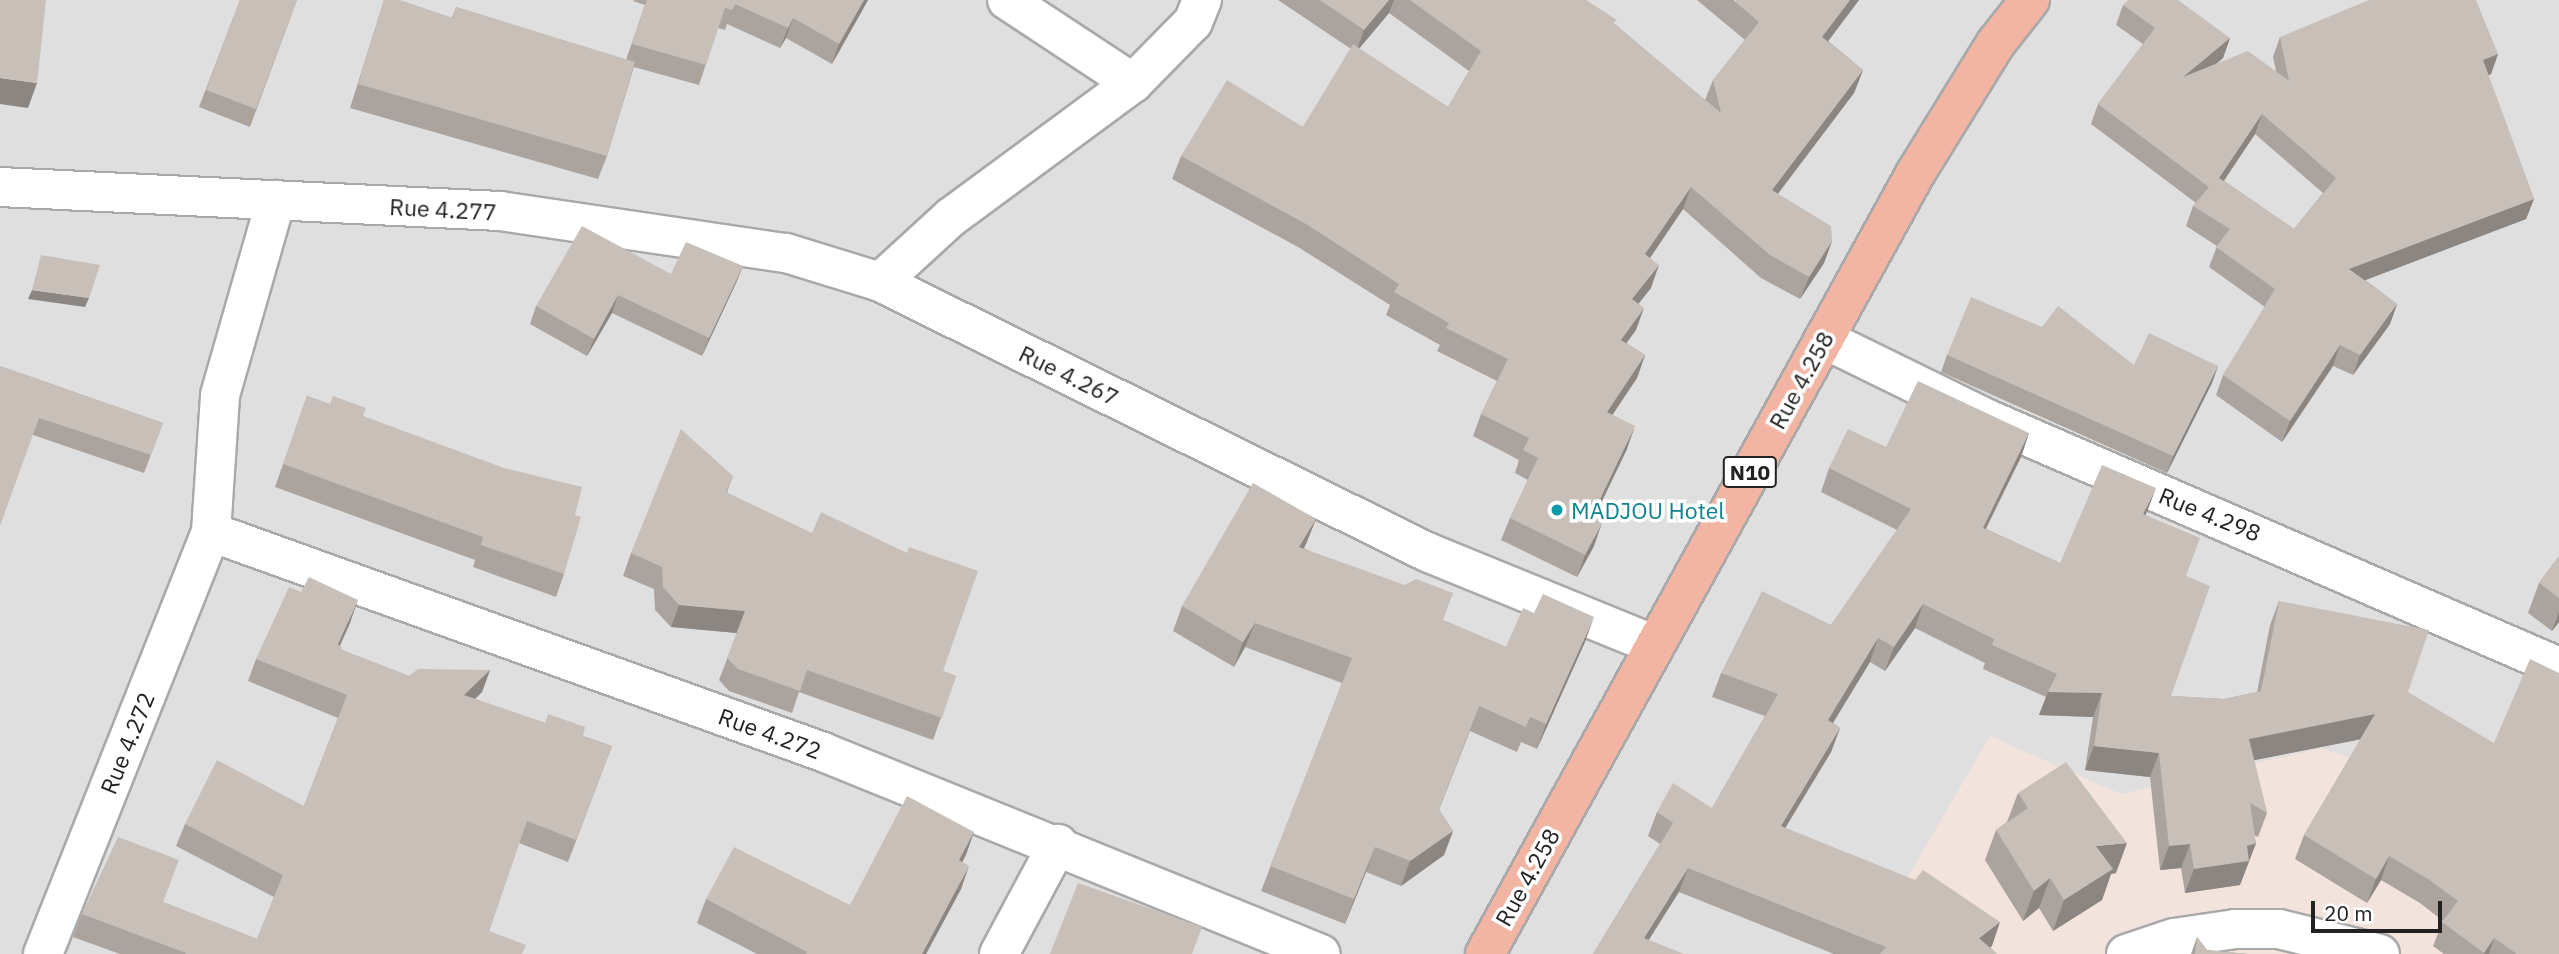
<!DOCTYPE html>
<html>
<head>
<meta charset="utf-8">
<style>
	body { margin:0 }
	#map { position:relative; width:2559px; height:954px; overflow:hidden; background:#f2efe9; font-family:"IBM Plex Sans",sans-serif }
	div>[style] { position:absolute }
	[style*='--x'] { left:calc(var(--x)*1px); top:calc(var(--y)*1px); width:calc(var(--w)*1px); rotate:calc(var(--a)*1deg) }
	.residential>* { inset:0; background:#e0dfdf }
	.military>* { inset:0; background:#f3e3dd }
	.roads { filter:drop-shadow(2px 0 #a9a9a9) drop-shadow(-2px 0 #a9a9a9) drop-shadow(0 2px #a9a9a9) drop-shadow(0 -2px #a9a9a9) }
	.minor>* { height:38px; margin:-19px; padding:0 19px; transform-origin:19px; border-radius:19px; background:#fff }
	.trunk>* { height:38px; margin:-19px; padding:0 19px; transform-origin:19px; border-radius:19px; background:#f2b4a3 }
	.wall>* { inset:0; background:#aba49e }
	.shaded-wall>* { inset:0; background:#8b8681 }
	.building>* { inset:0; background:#c7bfb8 }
	.dots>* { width:19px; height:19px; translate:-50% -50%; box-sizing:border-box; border:4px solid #fff; border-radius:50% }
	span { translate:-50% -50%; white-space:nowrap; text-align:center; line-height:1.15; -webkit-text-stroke:7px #fff; paint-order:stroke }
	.shield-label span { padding:2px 5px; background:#fff; border:2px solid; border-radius:5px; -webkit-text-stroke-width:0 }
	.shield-label { font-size:21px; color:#222; font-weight:700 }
	.street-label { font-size:23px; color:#222 }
	.culture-label { font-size:23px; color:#0d838f }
	.left { translate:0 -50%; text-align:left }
	.scale { position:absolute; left:2311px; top:901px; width:131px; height:32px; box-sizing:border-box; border:4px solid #222; border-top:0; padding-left:9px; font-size:21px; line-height:24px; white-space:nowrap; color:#222; -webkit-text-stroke:5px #fff; paint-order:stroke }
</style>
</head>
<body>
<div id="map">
	<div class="residential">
		<i style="clip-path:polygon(0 0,2559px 0,2559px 954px,0 954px)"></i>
	</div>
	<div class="military">
		<i style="clip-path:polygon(1990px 736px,2121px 794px,2322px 748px,2402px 776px,2559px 954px,1863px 954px)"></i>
	</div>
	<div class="roads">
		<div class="minor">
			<i style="--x:1007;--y:0;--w:151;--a:33.4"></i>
			<i style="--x:1202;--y:0;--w:24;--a:112"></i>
			<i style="--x:1193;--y:22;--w:86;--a:134.5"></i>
			<i style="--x:1133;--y:83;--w:226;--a:143.6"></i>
			<i style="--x:951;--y:217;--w:96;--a:137.5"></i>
			<i style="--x:880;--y:282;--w:610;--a:26.27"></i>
			<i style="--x:1427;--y:552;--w:244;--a:22.2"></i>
			<i style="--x:0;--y:187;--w:501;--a:2.75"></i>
			<i style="--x:500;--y:211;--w:289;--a:8.4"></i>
			<i style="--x:786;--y:253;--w:98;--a:17.1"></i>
			<i style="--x:1824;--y:339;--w:179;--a:26.1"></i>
			<i style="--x:1985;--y:418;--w:626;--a:23.45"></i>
			<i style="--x:211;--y:532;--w:650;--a:19.77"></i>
			<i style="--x:823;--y:752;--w:537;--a:22.08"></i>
			<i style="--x:43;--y:954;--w:454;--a:-68.3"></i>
			<i style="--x:211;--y:532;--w:137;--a:-86.2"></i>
			<i style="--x:220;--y:395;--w:203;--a:-74"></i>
			<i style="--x:999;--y:954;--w:125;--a:-61.8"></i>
			<i style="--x:2126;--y:954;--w:51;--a:-18.4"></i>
			<i style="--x:2174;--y:938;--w:62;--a:-8.4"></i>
			<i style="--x:2235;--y:929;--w:44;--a:0"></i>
			<i style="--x:2279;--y:929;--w:104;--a:13.9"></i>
		</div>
		<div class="trunk">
			<i style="--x:1485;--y:954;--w:891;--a:-61.13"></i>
			<i style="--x:1915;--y:174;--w:154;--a:-58.3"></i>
			<i style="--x:1996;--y:43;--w:55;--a:-51.7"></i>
		</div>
	</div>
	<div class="wall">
		<i style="clip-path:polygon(240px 0,297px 0,250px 127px,199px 107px)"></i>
		<i style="clip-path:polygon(384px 0,452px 18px,456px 7px,626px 60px,645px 5px,633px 1px,634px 0,868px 0,832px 64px,786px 38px,780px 48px,727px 24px,725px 30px,718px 28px,699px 85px,634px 67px,607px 156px,598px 179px,350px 108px)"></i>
		<i style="clip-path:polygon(evenodd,1278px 0,1586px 0,1705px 100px,1713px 80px,1745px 40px,1697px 0,1735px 0,1735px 2px,1737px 0,1859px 0,1828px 41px,1863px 70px,1854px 93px,1778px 194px,1832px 241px,1824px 263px,1800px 299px,1761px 278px,1683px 209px,1650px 258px,1651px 288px,1638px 304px,1636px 330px,1626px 343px,1645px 355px,1637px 378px,1612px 415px,1627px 449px,1593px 519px,1594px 546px,1577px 577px,1501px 540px,1510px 518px,1528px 480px,1515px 473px,1519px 460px,1473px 436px,1481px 414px,1497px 381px,1437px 351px,1440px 345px,1386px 315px,1390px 305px,1298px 247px,1172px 179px,1181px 156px,1303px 127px,1351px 49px,1278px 0,1389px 13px,1469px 71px,1448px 107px,1359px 49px,1389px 13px)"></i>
		<i style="clip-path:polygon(evenodd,2123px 5px,2230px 38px,2223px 58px,2216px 64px,2276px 71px,2273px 57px,2280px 37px,2498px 54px,2491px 74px,2488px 75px,2534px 199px,2526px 219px,2365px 280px,2397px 304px,2390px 324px,2353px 375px,2333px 366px,2282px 442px,2216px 395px,2223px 375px,2265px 307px,2209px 267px,2217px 246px,2186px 226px,2193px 206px,2196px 203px,2091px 124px,2098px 104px,2143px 44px,2116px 25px,2123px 5px,2255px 134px,2323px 193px,2294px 229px,2224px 181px,2255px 134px)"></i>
		<i style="clip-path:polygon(743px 266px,736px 283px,702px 356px,612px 313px,587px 356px,530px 324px,536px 306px,671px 274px)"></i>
		<i style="clip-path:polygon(1947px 355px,2134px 365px,2218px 366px,2212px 383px,2167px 473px,1941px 372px)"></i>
		<i style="clip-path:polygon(0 366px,163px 423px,144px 473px,33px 435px)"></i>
		<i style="clip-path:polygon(307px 396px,363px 416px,575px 515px,564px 574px,556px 597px,473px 567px,475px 560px,275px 487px)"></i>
		<i style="clip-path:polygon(2029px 433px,2021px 457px,1986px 529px,2060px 563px,2146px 515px,2186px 577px,2171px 696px,2224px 699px,2257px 692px,2270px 625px,2279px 601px,2408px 692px,2559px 954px,2444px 954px,2433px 946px,2443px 921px,2420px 903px,2381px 880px,2367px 903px,2295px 859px,2304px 835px,2361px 739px,2254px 760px,2267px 813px,2258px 837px,2254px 835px,2256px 843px,2240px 885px,2185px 893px,2181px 868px,2160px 870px,2150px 777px,2085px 770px,2093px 717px,2039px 715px,2046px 697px,1983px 669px,1985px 663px,1915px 628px,1885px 671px,1870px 662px,1833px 723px,1840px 728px,1831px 752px,1785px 828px,1992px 946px,1990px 947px,1997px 954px,1834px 954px,1679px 892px,1593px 954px,1660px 844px,1648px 836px,1657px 812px,1712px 808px,1765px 716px,1712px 697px,1721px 673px,1831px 625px,1897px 530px,1821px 492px,1829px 468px,1886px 447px)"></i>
		<i style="clip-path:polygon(733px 476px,727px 492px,943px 671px,956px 676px,933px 740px,799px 692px,792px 713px,729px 691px,719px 680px,737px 633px,671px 627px,655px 610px,654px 589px,623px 576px,631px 553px)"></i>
		<i style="clip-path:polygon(1316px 519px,1304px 548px,1443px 620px,1506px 647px,1585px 642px,1537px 749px,1521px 742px,1517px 752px,1470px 731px,1439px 810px,1453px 831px,1444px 855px,1401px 886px,1366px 872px,1345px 924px,1261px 891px,1342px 683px,1245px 647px,1234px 667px,1173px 631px,1182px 606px)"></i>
		<i style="clip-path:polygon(2559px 556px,2559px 622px,2552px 631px,2528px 613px,2539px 583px)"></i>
		<i style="clip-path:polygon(301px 592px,350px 623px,340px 646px,342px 650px,409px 676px,490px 670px,482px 692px,475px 699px,612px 746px,568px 862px,519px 843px,489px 931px,522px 954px,120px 954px,73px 937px,82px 914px,163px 902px,257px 939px,274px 897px,176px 846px,185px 824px,304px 806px,338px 718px,248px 681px,256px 659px)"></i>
		<i style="clip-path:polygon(2018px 793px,2116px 873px,2111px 874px,2102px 900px,2053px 931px,2039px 908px,2023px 921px,1985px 860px,1996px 830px,2007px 822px)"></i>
		<i style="clip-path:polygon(974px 832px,962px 862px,961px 889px,926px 954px,757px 954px,697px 923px,706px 899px,850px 905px)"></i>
		<i style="clip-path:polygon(2197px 937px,2207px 950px,2247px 954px,2191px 954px)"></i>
	</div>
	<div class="shaded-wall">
		<i style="clip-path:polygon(864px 0,868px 0,832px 64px,839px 44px)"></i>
		<i style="clip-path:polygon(1389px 0,1394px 0,1389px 13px,1356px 52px,1364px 30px)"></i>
		<i style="clip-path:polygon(1850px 0,1859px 0,1814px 60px,1822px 37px)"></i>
		<i style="clip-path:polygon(793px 18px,786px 38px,780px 48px,788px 28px)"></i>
		<i style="clip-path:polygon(2230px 38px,2223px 58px,2176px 98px,2183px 77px)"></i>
		<i style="clip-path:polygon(2498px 54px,2491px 74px,2475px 81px,2483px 60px)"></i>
		<i style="clip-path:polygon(1863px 70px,1854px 93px,1763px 213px,1772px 190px)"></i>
		<i style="clip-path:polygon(0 78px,37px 83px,28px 108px,0 104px)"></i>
		<i style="clip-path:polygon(2262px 114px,2255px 134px,2212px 198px,2219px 178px)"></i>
		<i style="clip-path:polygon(1691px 187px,1683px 209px,1637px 277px,1645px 254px)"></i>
		<i style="clip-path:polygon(2534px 199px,2526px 219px,2342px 289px,2349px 269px)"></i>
		<i style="clip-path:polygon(1832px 241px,1824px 263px,1800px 299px,1809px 277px)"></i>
		<i style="clip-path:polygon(1659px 265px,1651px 288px,1624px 322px,1632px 299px)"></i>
		<i style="clip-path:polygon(743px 266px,736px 283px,702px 356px,709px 338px)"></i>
		<i style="clip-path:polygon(32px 290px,89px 298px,85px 307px,28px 299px)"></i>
		<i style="clip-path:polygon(618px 295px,612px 313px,587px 356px,594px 339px)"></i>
		<i style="clip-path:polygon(2397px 304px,2390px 324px,2353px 375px,2360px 355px)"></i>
		<i style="clip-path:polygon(1644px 308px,1636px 330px,1612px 363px,1621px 340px)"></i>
		<i style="clip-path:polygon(2340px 345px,2333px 366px,2282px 442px,2290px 421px)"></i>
		<i style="clip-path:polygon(1645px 355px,1637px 378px,1599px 435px,1607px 412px)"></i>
		<i style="clip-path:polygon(2218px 366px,2212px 383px,2167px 473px,2173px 456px)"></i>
		<i style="clip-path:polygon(1635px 426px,1627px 449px,1583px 541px,1591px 518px)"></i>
		<i style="clip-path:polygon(2029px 433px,2021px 457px,1974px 552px,1983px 528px)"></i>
		<i style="clip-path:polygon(2156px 488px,2147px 512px,2134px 538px,2143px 514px)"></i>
		<i style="clip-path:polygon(1316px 519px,1306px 544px,1290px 571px,1299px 547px)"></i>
		<i style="clip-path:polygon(1602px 523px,1594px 546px,1577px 577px,1585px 555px)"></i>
		<i style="clip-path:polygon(358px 600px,350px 623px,330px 666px,338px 644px)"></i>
		<i style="clip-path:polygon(1923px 604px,1915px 628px,1885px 671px,1894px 647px)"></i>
		<i style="clip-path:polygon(679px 605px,745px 611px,737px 633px,671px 627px)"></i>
		<i style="clip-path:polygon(2559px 612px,2559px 622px,2552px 631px)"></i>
		<i style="clip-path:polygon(1594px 617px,1585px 642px,1537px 749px,1546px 724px)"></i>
		<i style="clip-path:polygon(1255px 623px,1245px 647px,1234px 667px,1243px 642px)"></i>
		<i style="clip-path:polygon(1878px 638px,1870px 662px,1820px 744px,1828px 720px)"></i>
		<i style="clip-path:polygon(490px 670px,482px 692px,456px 717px,464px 695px)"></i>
		<i style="clip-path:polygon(2048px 692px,2102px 693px,2093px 717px,2039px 715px)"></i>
		<i style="clip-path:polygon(2375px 714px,2367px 738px,2240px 763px,2249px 739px)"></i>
		<i style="clip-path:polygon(1840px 728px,1831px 752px,1772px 850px,1781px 826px)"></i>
		<i style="clip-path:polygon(2094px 746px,2159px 753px,2150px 777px,2085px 770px)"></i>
		<i style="clip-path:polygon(1453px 831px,1444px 855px,1401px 886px,1410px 861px)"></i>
		<i style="clip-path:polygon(974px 832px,966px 855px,951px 884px,959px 860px)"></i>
		<i style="clip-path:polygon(2127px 843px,2116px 873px,2111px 874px,2102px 900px,2053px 931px,2064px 900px,2096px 846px)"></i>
		<i style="clip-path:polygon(2256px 843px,2240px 885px,2185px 893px,2194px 869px,2247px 846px)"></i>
		<i style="clip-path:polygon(2190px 844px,2181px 868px,2160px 870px,2169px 846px)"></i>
		<i style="clip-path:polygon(1375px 847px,1366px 872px,1345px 924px,1354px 899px)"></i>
		<i style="clip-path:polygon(2389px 856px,2381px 880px,2367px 903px,2376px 879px)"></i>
		<i style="clip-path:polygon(969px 866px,961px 889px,926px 954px,922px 954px)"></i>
		<i style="clip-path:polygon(1688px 868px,1679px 892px,1640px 954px,1644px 938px)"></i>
		<i style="clip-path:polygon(2050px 878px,2039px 908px,2023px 921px,2034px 891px)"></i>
		<i style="clip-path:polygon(2000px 922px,1992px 946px,1981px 954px,1979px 938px)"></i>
		<i style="clip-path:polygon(2494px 938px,2489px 954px,2483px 954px,2484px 953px)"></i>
	</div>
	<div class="building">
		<i style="clip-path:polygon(0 0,46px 0,37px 83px,0 78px)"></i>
		<i style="clip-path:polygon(240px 0,297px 0,256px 109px,206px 90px)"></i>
		<i style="clip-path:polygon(384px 0,400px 0,453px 18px,456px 7px,635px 62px,607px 156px,358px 84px)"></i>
		<i style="clip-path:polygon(647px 0,864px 0,839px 44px,793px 18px,788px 28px,735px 4px,732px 10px,725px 8px,706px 65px,632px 44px)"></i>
		<i style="clip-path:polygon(1320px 0,1389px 0,1364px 30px)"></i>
		<i style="clip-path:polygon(1410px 0,1586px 0,1617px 20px,1613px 23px,1721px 113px,1713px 80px,1759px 22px,1733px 0,1735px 0,1735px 2px,1737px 0,1850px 0,1822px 37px,1863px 70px,1772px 190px,1831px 226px,1832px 241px,1809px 277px,1770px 255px,1691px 187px,1645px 254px,1659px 265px,1632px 299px,1644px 308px,1621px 340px,1645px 355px,1607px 412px,1635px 426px,1591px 518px,1602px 523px,1585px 555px,1510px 518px,1538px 458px,1523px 450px,1529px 438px,1481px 414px,1508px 359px,1446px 328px,1449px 323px,1394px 292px,1399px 284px,1306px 224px,1181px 156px,1227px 80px,1303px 127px,1353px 44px,1448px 107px,1481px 51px)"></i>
		<i style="clip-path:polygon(evenodd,2128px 0,2178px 0,2230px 38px,2183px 77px,2248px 51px,2289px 81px,2280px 37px,2369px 0,2476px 0,2498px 54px,2483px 60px,2534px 199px,2349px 269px,2397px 304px,2360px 355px,2340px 345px,2290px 421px,2223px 375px,2275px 289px,2216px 247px,2230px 229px,2193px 206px,2209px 187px,2098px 104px,2155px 28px,2123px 5px,2128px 0,2262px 114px,2336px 178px,2294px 229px,2219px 178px,2262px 114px)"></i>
		<i style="clip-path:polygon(582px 226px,671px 274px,686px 242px,743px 266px,709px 338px,618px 295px,594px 339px,536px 306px)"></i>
		<i style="clip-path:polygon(41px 255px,100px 265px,89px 298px,32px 290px)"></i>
		<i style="clip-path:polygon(1971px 297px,2042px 327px,2058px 306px,2134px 365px,2149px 333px,2218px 366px,2173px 456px,1947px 355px)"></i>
		<i style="clip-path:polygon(0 366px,163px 423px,151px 455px,39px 418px,0 526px)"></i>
		<i style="clip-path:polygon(1918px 381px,2029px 433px,1983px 528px,2060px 563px,2102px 465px,2156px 488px,2143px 514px,2200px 538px,2186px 576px,2210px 586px,2171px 696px,2224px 699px,2261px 691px,2279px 601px,2429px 630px,2408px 692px,2494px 743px,2530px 659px,2559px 673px,2559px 954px,2517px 954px,2494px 938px,2484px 953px,2442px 922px,2458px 901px,2428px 879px,2389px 856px,2376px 879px,2304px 835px,2375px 714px,2249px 739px,2267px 813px,2250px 803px,2256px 843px,2247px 846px,2249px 861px,2194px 869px,2190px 844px,2169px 846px,2159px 753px,2094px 746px,2102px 693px,2048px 692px,2057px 674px,1992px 645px,1994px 639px,1923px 604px,1894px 647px,1878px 638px,1828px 720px,1840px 728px,1781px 826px,1915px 880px,1923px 870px,2000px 922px,1979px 938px,1997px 954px,1880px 954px,1886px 947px,1688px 868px,1644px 938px,1684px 954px,1593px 954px,1673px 823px,1657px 812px,1673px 783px,1712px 808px,1778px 694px,1721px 673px,1762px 591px,1831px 625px,1911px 509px,1829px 468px,1848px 429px,1886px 447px)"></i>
		<i style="clip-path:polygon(307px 396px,330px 404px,333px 396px,366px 408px,363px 416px,504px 468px,582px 487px,575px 515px,581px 517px,564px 574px,481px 545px,483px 537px,283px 464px)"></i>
		<i style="clip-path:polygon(681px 429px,733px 476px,726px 492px,812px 533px,821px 512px,907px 553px,909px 547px,978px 571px,943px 671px,956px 676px,942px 718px,807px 670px,800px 691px,738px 669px,727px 658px,745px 611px,679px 605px,663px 587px,662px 567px,631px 553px)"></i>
		<i style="clip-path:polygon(1253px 483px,1316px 519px,1299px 547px,1405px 585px,1416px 579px,1453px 593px,1443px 620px,1506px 647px,1523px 608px,1534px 613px,1543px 594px,1594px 617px,1546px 724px,1530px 717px,1526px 727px,1479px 706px,1439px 809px,1453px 831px,1410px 861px,1375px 847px,1354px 899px,1270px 866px,1352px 658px,1255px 623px,1243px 642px,1182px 606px)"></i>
		<i style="clip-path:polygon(2559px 556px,2559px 598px,2539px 583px)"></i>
		<i style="clip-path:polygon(309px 577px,358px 600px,338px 644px,342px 650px,409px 676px,418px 669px,490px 670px,464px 695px,545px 723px,548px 714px,585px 727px,583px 736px,612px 746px,576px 840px,527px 821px,489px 931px,526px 945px,522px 954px,185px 954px,186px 953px,82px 914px,118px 837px,179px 860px,163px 902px,257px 939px,283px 875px,185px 824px,217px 760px,304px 806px,347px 695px,256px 659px,289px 587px,301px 592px)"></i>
		<i style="clip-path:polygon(2066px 762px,2127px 843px,2096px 846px,2113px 869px,2064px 900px,2050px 878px,2034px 891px,1996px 830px,2028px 808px,2018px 793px)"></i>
		<i style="clip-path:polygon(907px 796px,974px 832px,959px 860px,969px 866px,922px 954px,806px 954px,807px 952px,706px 899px,734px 847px,850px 905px)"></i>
		<i style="clip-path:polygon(1078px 883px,1202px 927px,1192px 954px,1050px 954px)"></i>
		<i style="clip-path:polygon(2197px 937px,2207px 950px,2247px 954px,2195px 954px)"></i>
	</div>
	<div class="dots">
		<i style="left:1557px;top:510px;background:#0f9aa8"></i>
	</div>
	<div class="shield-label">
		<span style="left:1750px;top:472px">N10</span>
	</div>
	<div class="street-label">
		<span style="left:443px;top:209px;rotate:3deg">Rue 4.277</span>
		<span style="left:1069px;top:375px;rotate:26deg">Rue 4.267</span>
		<span style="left:1801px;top:380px;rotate:-61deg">Rue 4.258</span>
		<span style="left:2210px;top:514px;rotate:22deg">Rue 4.298</span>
		<span style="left:770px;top:733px;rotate:20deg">Rue 4.272</span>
		<span style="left:127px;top:743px;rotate:-68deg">Rue 4.272</span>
		<span style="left:1527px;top:877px;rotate:-61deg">Rue 4.258</span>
	</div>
	<div class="culture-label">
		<span class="left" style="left:1571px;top:510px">MADJOU Hotel</span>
	</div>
	<div class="scale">20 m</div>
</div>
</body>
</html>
